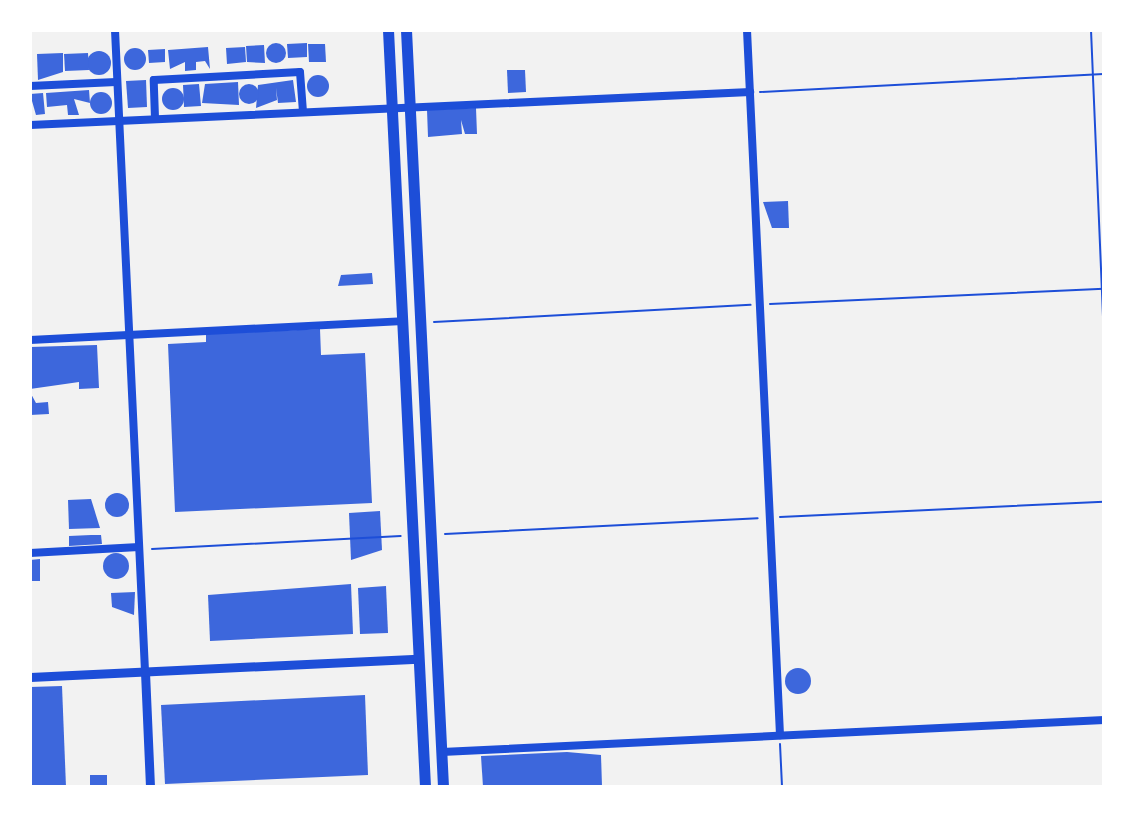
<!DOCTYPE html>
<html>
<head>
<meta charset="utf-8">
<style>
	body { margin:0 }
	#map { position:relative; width:1134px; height:817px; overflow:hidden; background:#f2f2f2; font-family:"Noto Sans",sans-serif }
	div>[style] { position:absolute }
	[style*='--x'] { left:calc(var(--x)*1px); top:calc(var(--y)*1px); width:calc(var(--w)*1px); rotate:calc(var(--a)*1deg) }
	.building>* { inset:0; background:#3d67dc }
	.round { border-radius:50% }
	.path>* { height:2px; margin:-1px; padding:0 1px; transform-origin:1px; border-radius:1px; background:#1d4ed8 }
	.minor>* { height:8px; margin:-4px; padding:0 4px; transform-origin:4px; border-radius:4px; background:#1d4ed8 }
	.tertiary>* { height:9px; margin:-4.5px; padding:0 4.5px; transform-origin:4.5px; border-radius:4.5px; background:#1d4ed8 }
	.secondary>* { height:11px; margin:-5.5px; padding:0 5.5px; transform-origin:5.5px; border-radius:5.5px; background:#1d4ed8 }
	span { translate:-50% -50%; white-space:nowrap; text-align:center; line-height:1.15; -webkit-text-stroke:6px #fff; paint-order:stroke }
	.frame { position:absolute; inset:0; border:32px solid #fff; pointer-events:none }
</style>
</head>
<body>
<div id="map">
	<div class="building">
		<i style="clip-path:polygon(307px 43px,307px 57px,288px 58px,287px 44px)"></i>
		<i class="round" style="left:266px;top:43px;width:20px;height:20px"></i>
		<i style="clip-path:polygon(308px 44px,325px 44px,326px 62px,309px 62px)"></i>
		<i style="clip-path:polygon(264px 45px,265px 63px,247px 62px,246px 46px)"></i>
		<i style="clip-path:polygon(208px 47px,210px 69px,205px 61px,196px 62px,196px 70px,185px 71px,185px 62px,170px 69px,168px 50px)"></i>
		<i style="clip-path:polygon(245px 47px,246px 62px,227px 64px,226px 48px)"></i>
		<i class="round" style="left:124px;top:48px;width:22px;height:22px"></i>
		<i style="clip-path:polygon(165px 49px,165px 62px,149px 63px,148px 50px)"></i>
		<i class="round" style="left:87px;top:51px;width:24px;height:24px"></i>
		<i style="clip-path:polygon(63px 53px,63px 72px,38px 80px,37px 54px)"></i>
		<i style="clip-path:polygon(88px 53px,89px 70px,65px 71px,64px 54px)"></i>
		<i style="clip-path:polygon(507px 70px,525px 70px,526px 92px,508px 93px)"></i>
		<i class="round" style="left:307px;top:75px;width:22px;height:22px"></i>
		<i style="clip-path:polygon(146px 80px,147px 107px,128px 108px,126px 81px)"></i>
		<i style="clip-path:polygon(293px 80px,296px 102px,278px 103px,276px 88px,277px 100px,256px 108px,258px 85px)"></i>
		<i style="clip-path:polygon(238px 82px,239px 105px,202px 103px,205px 84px)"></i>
		<i class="round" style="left:239px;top:84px;width:20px;height:20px"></i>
		<i style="clip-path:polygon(199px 84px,201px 106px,184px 107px,183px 85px)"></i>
		<i class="round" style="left:162px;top:88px;width:22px;height:22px"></i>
		<i style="clip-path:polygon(89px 90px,90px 103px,74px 99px,79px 115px,68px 115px,67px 105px,47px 107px,46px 93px)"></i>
		<i class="round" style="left:90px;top:92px;width:22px;height:22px"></i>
		<i style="clip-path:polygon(43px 93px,45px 114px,36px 115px,30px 94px)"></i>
		<i style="clip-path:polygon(476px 108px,477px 134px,465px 134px,461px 120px,462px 134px,428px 137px,427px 110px)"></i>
		<i style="clip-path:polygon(788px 201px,789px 228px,772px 228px,763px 202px)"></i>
		<i style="clip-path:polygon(372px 273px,373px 284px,338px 286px,341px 275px)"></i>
		<i style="clip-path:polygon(320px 329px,321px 355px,365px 353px,372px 503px,175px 512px,168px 344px,206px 342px,206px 334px)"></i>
		<i style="clip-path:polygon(97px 345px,99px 388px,79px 389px,79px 382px,30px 389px,30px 347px)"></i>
		<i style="clip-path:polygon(30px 392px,36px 403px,48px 402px,49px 414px,30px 415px)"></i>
		<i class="round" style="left:105px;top:493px;width:24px;height:24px"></i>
		<i style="clip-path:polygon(91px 499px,100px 528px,69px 529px,68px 500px)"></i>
		<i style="clip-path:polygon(380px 511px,382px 550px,351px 560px,349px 513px)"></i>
		<i style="clip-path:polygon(91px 535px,101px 535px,102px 544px,69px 546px,69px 536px)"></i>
		<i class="round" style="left:103px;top:553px;width:26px;height:26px"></i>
		<i style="clip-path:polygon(40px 559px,40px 581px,30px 581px,30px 560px)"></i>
		<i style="clip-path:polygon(351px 584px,353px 634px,210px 641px,208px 595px)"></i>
		<i style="clip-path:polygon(386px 586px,388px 633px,360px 634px,358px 588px)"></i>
		<i style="clip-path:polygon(135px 592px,134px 615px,112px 607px,111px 593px)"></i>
		<i class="round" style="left:785px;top:668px;width:26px;height:26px"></i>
		<i style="clip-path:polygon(62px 686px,66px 787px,30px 787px,30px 687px)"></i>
		<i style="clip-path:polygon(365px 695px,368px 775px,165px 784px,161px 705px)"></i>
		<i style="clip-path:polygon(567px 752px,601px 755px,602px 787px,483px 787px,481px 756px)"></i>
		<i style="clip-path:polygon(90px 775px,107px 775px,107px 787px,90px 787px)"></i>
	</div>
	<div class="path">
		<i style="--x:1091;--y:30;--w:308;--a:87.6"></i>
		<i style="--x:760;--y:92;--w:344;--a:-3"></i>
		<i style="--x:770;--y:304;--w:334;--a:-2.6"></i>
		<i style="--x:434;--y:322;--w:317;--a:-3.1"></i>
		<i style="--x:780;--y:517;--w:324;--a:-2.7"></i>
		<i style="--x:445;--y:534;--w:313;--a:-2.9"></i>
		<i style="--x:152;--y:549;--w:249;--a:-3"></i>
		<i style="--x:780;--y:744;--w:43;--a:87.3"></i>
	</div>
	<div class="minor">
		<i style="--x:115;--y:30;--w:643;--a:87.32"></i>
		<i style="--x:747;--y:30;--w:706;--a:87.32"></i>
		<i style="--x:30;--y:86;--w:86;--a:-2.7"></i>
		<i style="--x:155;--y:118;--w:38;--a:-92"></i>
		<i style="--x:154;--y:80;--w:146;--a:-3.1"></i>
		<i style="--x:300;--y:72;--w:40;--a:85.7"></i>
		<i style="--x:30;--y:125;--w:721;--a:-2.62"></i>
		<i style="--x:30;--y:340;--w:373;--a:-2.9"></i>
		<i style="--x:30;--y:553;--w:109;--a:-3.2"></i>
		<i style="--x:442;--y:752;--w:663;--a:-2.77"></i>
	</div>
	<div class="tertiary">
		<i style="--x:145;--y:672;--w:115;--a:87.5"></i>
		<i style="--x:30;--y:677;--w:388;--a:-2.7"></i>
	</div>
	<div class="secondary">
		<i style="--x:388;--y:30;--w:758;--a:87.2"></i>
		<i style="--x:406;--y:30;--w:758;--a:87.2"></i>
	</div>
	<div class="frame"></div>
</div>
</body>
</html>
